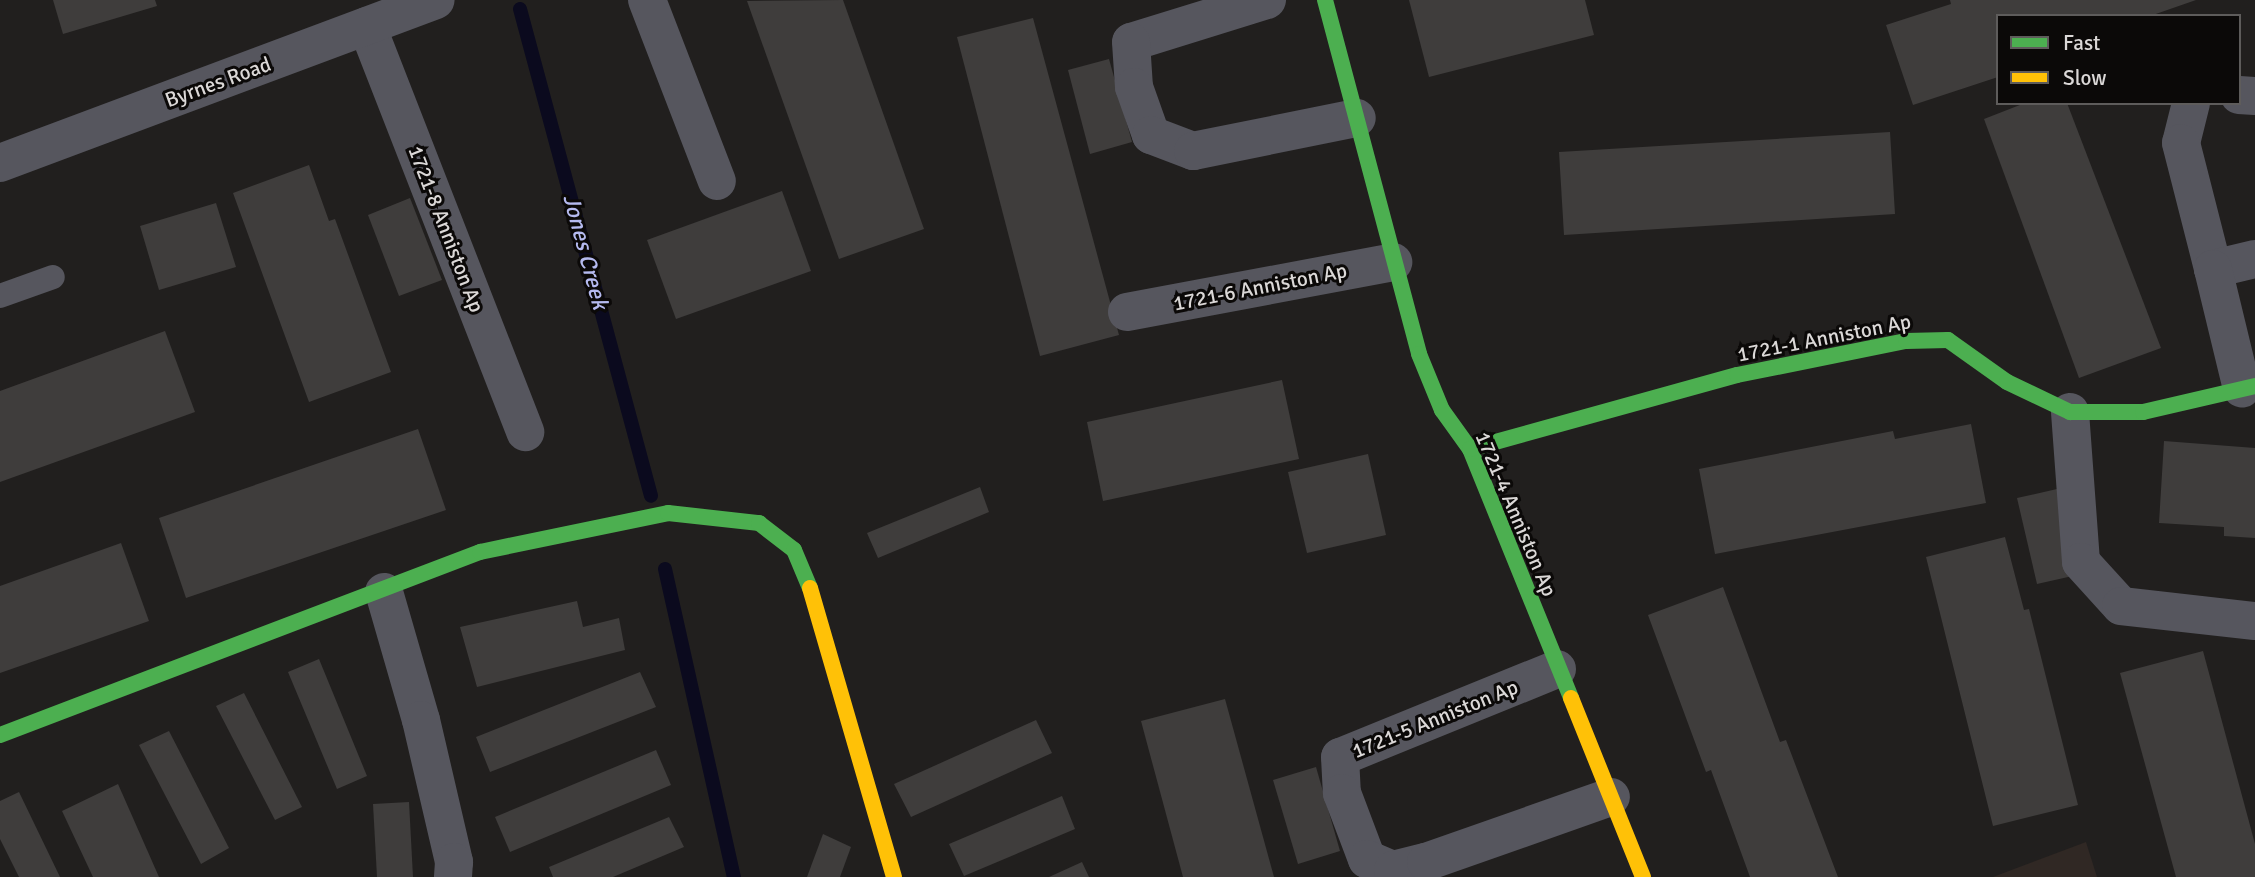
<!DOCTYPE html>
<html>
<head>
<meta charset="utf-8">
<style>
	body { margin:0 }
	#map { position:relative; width:2255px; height:877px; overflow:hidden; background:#211f1e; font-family:Signika,sans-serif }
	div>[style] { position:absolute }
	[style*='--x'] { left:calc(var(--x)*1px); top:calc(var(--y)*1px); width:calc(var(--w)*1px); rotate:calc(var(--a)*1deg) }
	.built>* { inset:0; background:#302824 }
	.stream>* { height:14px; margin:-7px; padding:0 7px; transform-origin:7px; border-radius:7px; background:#0b0a1e }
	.building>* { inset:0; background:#3f3d3c }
	.lane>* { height:24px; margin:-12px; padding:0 12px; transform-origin:12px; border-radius:12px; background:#56565e }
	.street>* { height:38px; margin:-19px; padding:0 19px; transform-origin:19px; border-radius:19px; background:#56565e }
	.fast>* { height:16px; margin:-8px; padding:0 8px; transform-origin:8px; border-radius:8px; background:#4caf50 }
	.slow>* { height:16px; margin:-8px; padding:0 8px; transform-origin:8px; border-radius:8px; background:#ffc107 }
	span { translate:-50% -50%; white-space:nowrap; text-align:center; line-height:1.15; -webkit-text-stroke:6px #0b0908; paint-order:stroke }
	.street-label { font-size:21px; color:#dbd8d7 }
	.water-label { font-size:23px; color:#b5baef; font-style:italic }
	.legend { position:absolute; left:1996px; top:14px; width:245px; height:91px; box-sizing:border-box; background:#0b0908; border:2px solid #5e5c5b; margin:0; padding:9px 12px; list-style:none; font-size:21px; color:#dbd8d7 }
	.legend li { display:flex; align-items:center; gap:14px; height:35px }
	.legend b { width:35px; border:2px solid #5e5c5b }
</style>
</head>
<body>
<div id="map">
	<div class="built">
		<i style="clip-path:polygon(2086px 842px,2097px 877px,1993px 877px)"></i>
	</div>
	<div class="stream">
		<i style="--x:520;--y:9;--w:504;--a:74.94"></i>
		<i style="--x:665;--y:569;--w:316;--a:77.4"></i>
	</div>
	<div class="building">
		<i style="clip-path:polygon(53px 0,155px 0,157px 6px,63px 34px)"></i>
		<i style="clip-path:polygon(843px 0,924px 229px,839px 259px,747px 1px)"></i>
		<i style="clip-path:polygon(1409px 0,1585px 0,1594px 35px,1429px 77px)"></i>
		<i style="clip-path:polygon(1950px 0,2196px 0,2150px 16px,1998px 16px,1998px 77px,1913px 105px,1886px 25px,1951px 4px)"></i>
		<i style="clip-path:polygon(1033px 18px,1119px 335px,1040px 356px,957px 37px)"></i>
		<i style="clip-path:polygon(1109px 59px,1132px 142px,1090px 154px,1068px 70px)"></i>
		<i style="clip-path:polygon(2025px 103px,2067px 103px,2161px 348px,2079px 378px,1984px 119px)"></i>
		<i style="clip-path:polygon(1890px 132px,1895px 214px,1564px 235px,1559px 152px)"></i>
		<i style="clip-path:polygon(309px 165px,329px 221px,335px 219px,391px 372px,309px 402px,233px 193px)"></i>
		<i style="clip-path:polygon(782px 191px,811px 271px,676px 319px,647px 240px)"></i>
		<i style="clip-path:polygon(410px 198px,442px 280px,399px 296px,368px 215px)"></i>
		<i style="clip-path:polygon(216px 203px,236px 267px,159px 290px,140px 226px)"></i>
		<i style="clip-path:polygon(165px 331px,195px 412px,0 482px,0 391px)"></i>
		<i style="clip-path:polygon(1282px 380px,1299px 459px,1103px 501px,1087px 422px)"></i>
		<i style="clip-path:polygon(1971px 424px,1986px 503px,1715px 554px,1699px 469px,1893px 431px,1895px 439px)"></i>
		<i style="clip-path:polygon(418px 429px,446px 510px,186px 598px,159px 518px)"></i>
		<i style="clip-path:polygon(2164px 441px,2255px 448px,2255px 538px,2224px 536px,2224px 527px,2159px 523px)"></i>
		<i style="clip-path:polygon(1368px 454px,1386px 535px,1307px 553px,1288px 472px)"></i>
		<i style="clip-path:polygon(980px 487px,989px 512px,878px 558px,867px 533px)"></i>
		<i style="clip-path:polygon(2057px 489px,2077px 575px,2037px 584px,2017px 498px)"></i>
		<i style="clip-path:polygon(2005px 537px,2024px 610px,2029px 609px,2078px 805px,1993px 826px,1926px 557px)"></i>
		<i style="clip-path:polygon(121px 543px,149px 621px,0 673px,0 586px)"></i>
		<i style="clip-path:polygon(1723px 587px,1780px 742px,1786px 740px,1838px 877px,1750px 877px,1711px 770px,1706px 772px,1648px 615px)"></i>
		<i style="clip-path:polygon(577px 601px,583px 627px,619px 618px,625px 650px,477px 687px,460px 627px)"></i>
		<i style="clip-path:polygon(2203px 651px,2255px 844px,2255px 877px,2176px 877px,2120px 673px)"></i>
		<i style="clip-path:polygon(319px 659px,367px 776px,337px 789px,288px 672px)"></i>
		<i style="clip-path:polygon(640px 672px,656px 707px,490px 772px,476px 737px)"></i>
		<i style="clip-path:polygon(244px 693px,302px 807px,275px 820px,216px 706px)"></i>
		<i style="clip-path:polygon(1225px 699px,1274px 877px,1183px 877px,1141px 721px)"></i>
		<i style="clip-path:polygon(1036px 720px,1052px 753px,911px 817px,894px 784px)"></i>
		<i style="clip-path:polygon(169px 731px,229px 848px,201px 864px,139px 745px)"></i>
		<i style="clip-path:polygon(656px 750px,671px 785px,510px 852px,495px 817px)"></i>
		<i style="clip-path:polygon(1316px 767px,1340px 851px,1298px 864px,1273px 780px)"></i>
		<i style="clip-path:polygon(118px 784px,159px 877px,93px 877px,62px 811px)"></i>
		<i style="clip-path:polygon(19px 792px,60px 877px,19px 877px,0 839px,0 801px)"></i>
		<i style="clip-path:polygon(1062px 796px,1075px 829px,964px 876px,949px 844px)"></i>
		<i style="clip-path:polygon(409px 802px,413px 877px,377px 877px,373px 804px)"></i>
		<i style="clip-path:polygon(669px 817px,684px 847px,613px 877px,553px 877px,549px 867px)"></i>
		<i style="clip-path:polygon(823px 834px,851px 847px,840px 877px,807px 877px)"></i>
		<i style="clip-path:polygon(1082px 862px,1089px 877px,1049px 877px)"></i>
	</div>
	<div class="lane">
		<i style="--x:0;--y:296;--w:56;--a:-19.7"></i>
	</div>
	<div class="street">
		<i style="--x:647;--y:0;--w:194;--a:68.9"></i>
		<i style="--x:1267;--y:0;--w:142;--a:162.8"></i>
		<i style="--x:1131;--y:42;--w:45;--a:86.2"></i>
		<i style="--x:1134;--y:87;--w:51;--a:70.5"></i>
		<i style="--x:1151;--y:135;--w:45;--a:20.9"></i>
		<i style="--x:1193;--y:151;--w:167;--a:-11.4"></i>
		<i style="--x:367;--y:26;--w:436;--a:68.7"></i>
		<i style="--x:2239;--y:95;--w:16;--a:4"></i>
		<i style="--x:2191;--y:103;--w:41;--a:104"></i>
		<i style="--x:2181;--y:143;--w:130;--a:75.7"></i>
		<i style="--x:2213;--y:269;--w:43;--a:-13.4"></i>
		<i style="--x:0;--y:163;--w:465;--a:-20.5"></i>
		<i style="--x:2213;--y:269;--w:123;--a:76.4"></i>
		<i style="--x:1127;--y:312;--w:271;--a:-10.6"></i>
		<i style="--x:2070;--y:412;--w:150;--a:85.8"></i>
		<i style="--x:2081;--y:562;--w:59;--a:47.7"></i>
		<i style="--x:2121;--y:606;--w:135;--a:6.4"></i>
		<i style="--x:384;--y:592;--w:133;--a:73.9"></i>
		<i style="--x:421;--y:720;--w:146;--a:76.9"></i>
		<i style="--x:454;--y:862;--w:15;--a:94"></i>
		<i style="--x:1557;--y:669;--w:234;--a:157.9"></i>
		<i style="--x:1340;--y:757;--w:36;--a:87"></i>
		<i style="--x:1342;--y:793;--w:71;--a:69.3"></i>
		<i style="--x:1367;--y:859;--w:28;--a:23"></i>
		<i style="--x:1393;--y:870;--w:34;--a:-14"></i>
		<i style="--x:1426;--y:862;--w:196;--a:-19.4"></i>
	</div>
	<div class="fast">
		<i style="--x:1325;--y:0;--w:366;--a:75.1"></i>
		<i style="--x:1419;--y:354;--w:61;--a:67.7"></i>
		<i style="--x:1442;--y:410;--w:48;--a:54.3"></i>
		<i style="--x:1470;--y:449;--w:269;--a:67.9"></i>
		<i style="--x:1470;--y:449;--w:277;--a:-15.5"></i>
		<i style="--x:1737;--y:375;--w:172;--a:-11.4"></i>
		<i style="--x:1906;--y:341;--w:42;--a:-1.4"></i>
		<i style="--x:1948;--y:340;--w:72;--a:35.4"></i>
		<i style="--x:2007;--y:382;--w:70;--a:25.5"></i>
		<i style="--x:2070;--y:412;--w:73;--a:0"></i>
		<i style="--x:2143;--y:412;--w:115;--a:-13.1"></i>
		<i style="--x:0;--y:735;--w:514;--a:-20.87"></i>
		<i style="--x:480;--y:552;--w:192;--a:-11.7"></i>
		<i style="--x:668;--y:513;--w:92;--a:6.3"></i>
		<i style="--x:759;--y:523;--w:44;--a:37.6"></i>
		<i style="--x:794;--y:550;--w:41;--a:67.2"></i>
	</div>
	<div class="slow">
		<i style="--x:810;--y:588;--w:301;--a:73.8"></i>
		<i style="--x:1571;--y:698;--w:193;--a:68.1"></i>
	</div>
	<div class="street-label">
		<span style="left:218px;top:82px;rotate:-20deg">Byrnes Road</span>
		<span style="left:446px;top:229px;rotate:69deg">1721-8 Anniston Ap</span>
		<span style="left:1260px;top:287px;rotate:-11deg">1721-6 Anniston Ap</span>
		<span style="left:1824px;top:338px;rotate:-11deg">1721-1 Anniston Ap</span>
		<span style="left:1516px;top:514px;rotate:67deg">1721-4 Anniston Ap</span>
		<span style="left:1435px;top:719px;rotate:-22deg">1721-5 Anniston Ap</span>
	</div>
	<div class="water-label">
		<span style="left:585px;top:252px;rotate:75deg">Jones Creek</span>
	</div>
	<ul class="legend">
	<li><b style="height:9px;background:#4caf50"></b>Fast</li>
	<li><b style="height:9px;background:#ffc107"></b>Slow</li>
	</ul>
</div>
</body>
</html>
